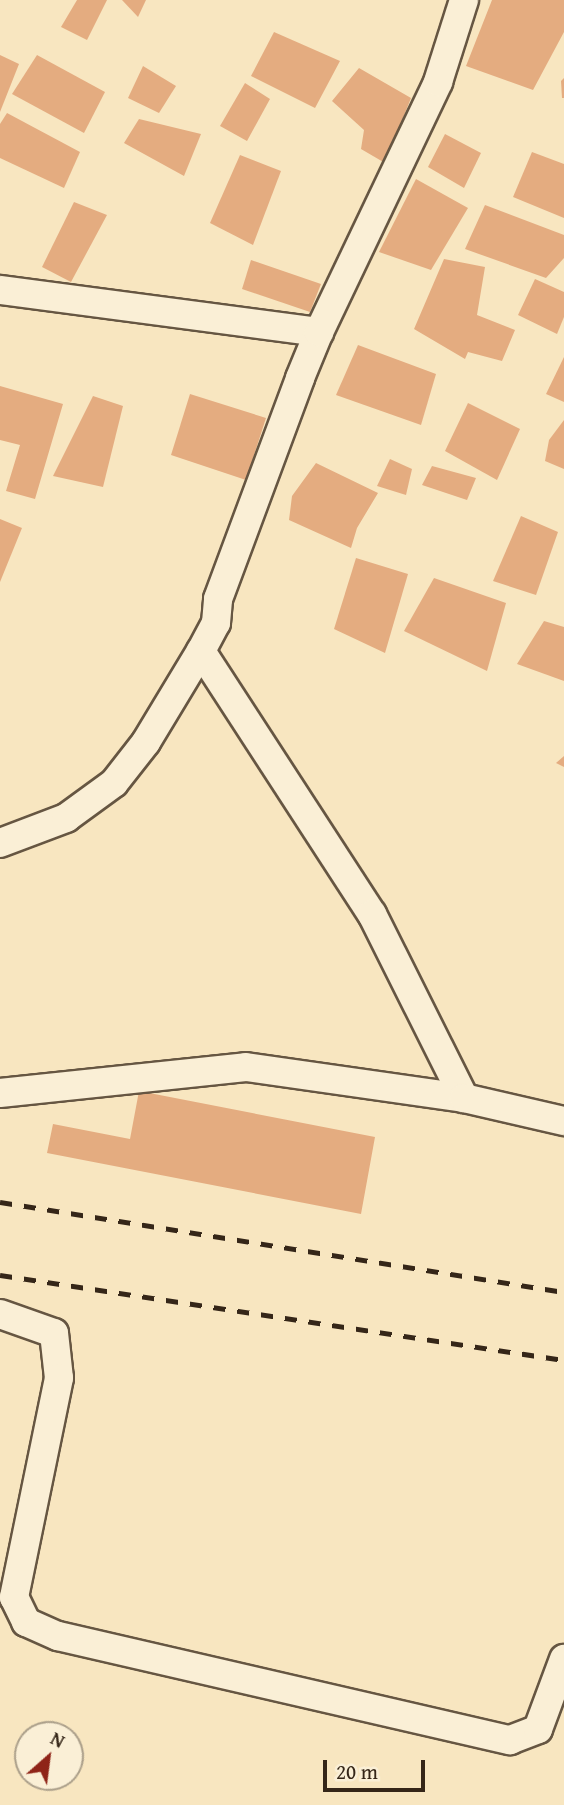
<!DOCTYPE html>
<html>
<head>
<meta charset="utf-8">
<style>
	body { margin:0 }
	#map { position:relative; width:564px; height:1805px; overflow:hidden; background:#f8e6c0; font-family:"Gentium Book Plus",serif }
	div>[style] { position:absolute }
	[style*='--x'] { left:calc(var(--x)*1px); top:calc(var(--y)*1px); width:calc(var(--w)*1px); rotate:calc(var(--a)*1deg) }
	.building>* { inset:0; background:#e4ac80 }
	.roads { filter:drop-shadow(2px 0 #665642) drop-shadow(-2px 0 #665642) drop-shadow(0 2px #665642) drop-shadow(0 -2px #665642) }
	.minor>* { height:28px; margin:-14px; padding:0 14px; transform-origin:14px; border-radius:14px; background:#faefd6 }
	.rail>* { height:5px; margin-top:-2.5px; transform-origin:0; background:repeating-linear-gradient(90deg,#352618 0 12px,transparent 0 24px) }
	span { translate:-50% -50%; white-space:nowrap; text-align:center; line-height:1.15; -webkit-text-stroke:7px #faefd6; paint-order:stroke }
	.north { position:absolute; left:14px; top:1721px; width:70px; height:70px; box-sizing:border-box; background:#faefd6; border:2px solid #ab9f8a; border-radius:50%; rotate:28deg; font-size:19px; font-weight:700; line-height:28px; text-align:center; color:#352618 }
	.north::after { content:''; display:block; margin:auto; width:24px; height:32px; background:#8f2418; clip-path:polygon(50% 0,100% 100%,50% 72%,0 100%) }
	.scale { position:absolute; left:323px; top:1760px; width:102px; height:32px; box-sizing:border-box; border:4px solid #352618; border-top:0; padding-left:9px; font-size:21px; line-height:24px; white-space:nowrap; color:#352618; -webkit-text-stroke:5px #faefd6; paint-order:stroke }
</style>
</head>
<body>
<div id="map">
	<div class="building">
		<i style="clip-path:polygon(77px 0,107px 0,87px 40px,61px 27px)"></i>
		<i style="clip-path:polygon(122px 0,146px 0,138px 17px)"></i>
		<i style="clip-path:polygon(492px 0,564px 0,564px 32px,533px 90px,466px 66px)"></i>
		<i style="clip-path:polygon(274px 32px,340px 61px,315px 108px,251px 76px)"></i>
		<i style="clip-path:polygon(0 55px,19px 64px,0 112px)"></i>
		<i style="clip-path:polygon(37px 55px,105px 92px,84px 133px,12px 94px)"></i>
		<i style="clip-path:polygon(143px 66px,176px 86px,159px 113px,128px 98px)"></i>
		<i style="clip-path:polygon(359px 68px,411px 98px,385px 163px,361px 149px,364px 130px,332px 101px)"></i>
		<i style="clip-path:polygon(564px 78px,564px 98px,562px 98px,561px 81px)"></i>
		<i style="clip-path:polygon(245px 83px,270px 99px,247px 141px,220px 126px)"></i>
		<i style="clip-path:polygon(7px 113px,80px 152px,64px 188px,0 158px,0 124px)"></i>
		<i style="clip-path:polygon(139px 119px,201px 134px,184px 176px,124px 143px)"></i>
		<i style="clip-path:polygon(445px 134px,481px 153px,464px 188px,428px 167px)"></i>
		<i style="clip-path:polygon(532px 152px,564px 164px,564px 218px,513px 197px)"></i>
		<i style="clip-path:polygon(240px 155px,281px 171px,253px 245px,210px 223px)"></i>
		<i style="clip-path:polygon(416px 179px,468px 208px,431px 270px,379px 252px)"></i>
		<i style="clip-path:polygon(74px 202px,107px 215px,71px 282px,42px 267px)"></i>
		<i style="clip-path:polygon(485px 205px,564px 235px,564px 258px,546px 278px,465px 249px)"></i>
		<i style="clip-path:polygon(444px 259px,485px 267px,477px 315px,515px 330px,502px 361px,468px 352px,465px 359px,414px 329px)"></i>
		<i style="clip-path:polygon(251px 260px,321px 284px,310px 312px,242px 289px)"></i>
		<i style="clip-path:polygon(535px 279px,564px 292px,564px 317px,557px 334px,518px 315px)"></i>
		<i style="clip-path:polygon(358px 345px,436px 374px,421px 425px,336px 395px)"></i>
		<i style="clip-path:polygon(564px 357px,564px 402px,546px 394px)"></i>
		<i style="clip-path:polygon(0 386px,63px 404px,35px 499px,6px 491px,20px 445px,0 440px)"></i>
		<i style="clip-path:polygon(190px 394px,266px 418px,246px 480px,171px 455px)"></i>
		<i style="clip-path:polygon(93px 396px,123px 406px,103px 487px,53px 476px)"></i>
		<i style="clip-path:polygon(468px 403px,520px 429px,497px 480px,445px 451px)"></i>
		<i style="clip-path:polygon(564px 420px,564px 469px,545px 461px,549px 440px)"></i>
		<i style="clip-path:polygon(390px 459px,412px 469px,406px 495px,377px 486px)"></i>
		<i style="clip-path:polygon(316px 463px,378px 493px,357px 528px,351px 548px,289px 520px,292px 496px)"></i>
		<i style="clip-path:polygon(432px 466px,476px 478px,467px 500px,422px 485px)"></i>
		<i style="clip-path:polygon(521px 516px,558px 532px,536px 595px,493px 581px)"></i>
		<i style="clip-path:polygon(0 519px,22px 528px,0 582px)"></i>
		<i style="clip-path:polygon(356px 558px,408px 574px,385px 653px,334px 629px)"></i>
		<i style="clip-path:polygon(434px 578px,506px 603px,487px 671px,404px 631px)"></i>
		<i style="clip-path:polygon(544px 621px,564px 627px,564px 681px,517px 664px)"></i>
		<i style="clip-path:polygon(564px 756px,564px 767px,556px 763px)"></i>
		<i style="clip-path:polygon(139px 1091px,375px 1137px,361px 1214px,47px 1153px,53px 1124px,130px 1139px)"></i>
	</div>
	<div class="roads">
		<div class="minor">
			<i style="--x:0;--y:290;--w:322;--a:7.5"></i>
			<i style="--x:201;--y:651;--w:314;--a:57"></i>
			<i style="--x:372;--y:914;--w:206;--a:63.4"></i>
			<i style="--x:0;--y:843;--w:71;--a:-20.7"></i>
			<i style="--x:66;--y:818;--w:59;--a:-36.1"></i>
			<i style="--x:114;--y:783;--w:52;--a:-52"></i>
			<i style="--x:146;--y:742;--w:106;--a:-58.9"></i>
			<i style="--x:201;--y:651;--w:32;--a:-62"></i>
			<i style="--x:216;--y:623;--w:24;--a:-85"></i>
			<i style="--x:218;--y:599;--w:236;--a:-69.6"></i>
			<i style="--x:300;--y:378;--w:50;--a:-67.6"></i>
			<i style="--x:319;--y:332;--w:277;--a:-64.5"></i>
			<i style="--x:438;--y:82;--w:86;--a:-72.4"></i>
			<i style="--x:0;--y:1093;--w:247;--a:-6"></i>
			<i style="--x:246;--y:1067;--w:220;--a:8.1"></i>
			<i style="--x:464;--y:1098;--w:103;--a:13"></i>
			<i style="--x:0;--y:1314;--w:57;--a:19.4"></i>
			<i style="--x:54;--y:1333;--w:45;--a:83.7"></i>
			<i style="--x:59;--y:1378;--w:224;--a:101.6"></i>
			<i style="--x:14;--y:1597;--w:28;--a:64"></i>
			<i style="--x:26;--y:1622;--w:35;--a:24"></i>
			<i style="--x:58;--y:1636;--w:464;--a:13"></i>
			<i style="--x:510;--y:1740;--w:30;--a:-21"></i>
			<i style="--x:538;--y:1729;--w:75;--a:-69.6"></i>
		</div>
	</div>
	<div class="rail">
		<i style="--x:0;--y:1202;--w:571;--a:9.07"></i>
		<i style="--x:0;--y:1275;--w:570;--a:8.57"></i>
	</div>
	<div class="north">N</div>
	<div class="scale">20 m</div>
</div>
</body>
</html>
